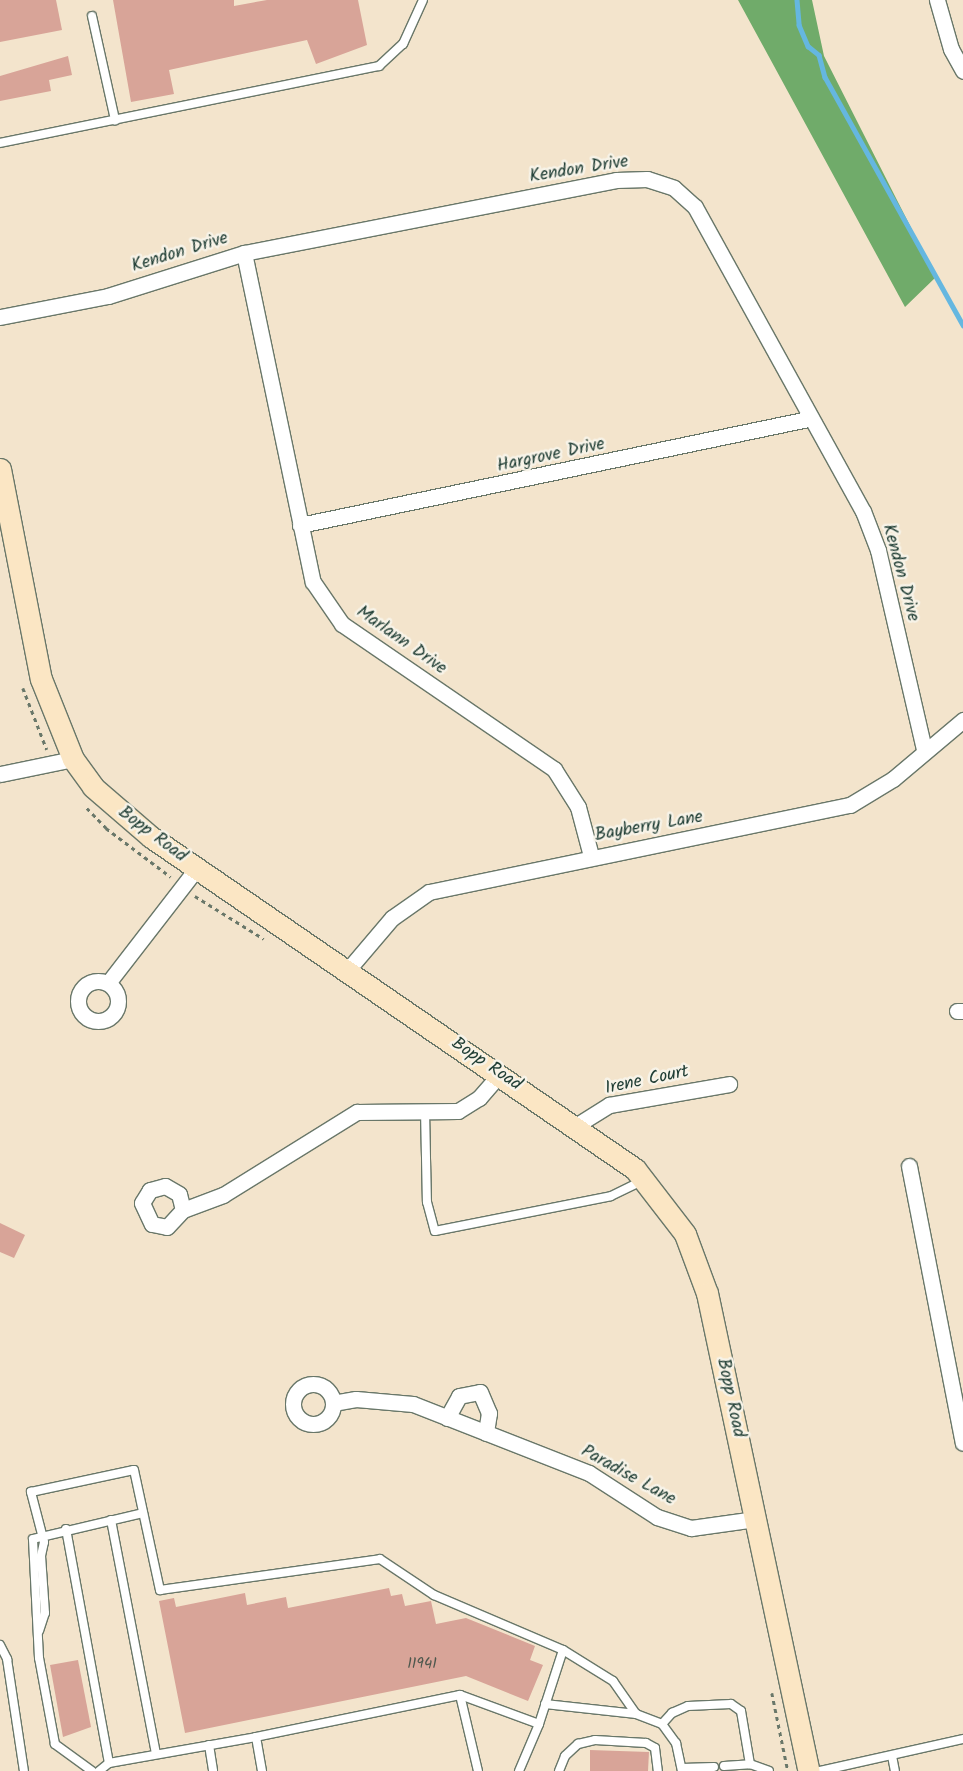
<!DOCTYPE html>
<html>
<head>
<meta charset="utf-8">
<style>
	body { margin:0 }
	#map { position:relative; width:963px; height:1771px; overflow:hidden; background:#f3e4cc; font-family:Kalam,sans-serif }
	div>[style] { position:absolute }
	[style*='--x'] { left:calc(var(--x)*1px); top:calc(var(--y)*1px); width:calc(var(--w)*1px); rotate:calc(var(--a)*1deg) }
	.forest>* { inset:0; background:#70ab6a }
	.stream>* { height:4.5px; margin:-2.25px; padding:0 2.25px; transform-origin:2.25px; border-radius:2.25px; background:#65b7e0 }
	.building>* { inset:0; background:#d8a498 }
	.path>* { height:2.5px; margin-top:-1.25px; transform-origin:0; background:repeating-linear-gradient(90deg,#697769 0 4px,transparent 0 8px) }
	.roads { filter:drop-shadow(1px 0 #697769) drop-shadow(-1px 0 #697769) drop-shadow(0 1px #697769) drop-shadow(0 -1px #697769) }
	.lane>* { height:8px; margin:-4px; padding:0 4px; transform-origin:4px; border-radius:4px; background:#fff }
	.street>* { height:15px; margin:-7.5px; padding:0 7.5px; transform-origin:7.5px; border-radius:7.5px; background:#fff }
	.street>.ring { margin:-7.5px; padding:0; box-sizing:content-box; background:none; border:15px solid #fff; border-radius:50% }
	.secondary>* { height:21px; margin:-10.5px; padding:0 10.5px; transform-origin:10.5px; border-radius:10.5px; background:#fbe6c4 }
	span { translate:-50% -50%; white-space:nowrap; text-align:center; line-height:1.15; -webkit-text-stroke:5px #f7f3e8; paint-order:stroke }
	.number-label { font-size:15px; color:#4d574d }
	.number-label span { -webkit-text-stroke-width:0 }
	.street-label { font-size:18px; color:#1f3d34 }
</style>
</head>
<body>
<div id="map">
	<div class="forest">
		<i style="clip-path:polygon(738px 0,812px 0,824px 56px,936px 277px,905px 307px)"></i>
	</div>
	<div class="stream">
		<i style="--x:797;--y:0;--w:25;--a:85"></i>
		<i style="--x:799;--y:25;--w:23;--a:67"></i>
		<i style="--x:808;--y:46;--w:14;--a:39"></i>
		<i style="--x:819;--y:55;--w:23;--a:75"></i>
		<i style="--x:825;--y:77;--w:284;--a:60.9"></i>
	</div>
	<div class="building">
		<i style="clip-path:polygon(0 0,56px 0,62px 30px,0 42px)"></i>
		<i style="clip-path:polygon(113px 0,234px 0,234px 6px,267px 0,358px 0,367px 45px,316px 64px,307px 40px,169px 70px,174px 94px,131px 102px)"></i>
		<i style="clip-path:polygon(68px 56px,72px 75px,49px 80px,51px 91px,0 101px,0 76px)"></i>
		<i style="clip-path:polygon(0 1223px,25px 1235px,14px 1258px,0 1252px)"></i>
		<i style="clip-path:polygon(389px 1588px,391px 1596px,402px 1594px,405px 1606px,431px 1601px,436px 1624px,466px 1618px,535px 1646px,530px 1660px,543px 1665px,528px 1701px,466px 1676px,185px 1733px,159px 1601px,174px 1598px,176px 1607px,245px 1593px,247px 1605px,286px 1597px,288px 1608px)"></i>
		<i style="clip-path:polygon(78px 1660px,91px 1727px,63px 1737px,50px 1665px)"></i>
		<i style="clip-path:polygon(590px 1750px,649px 1752px,648px 1771px,590px 1771px)"></i>
	</div>
	<div class="path">
		<i style="--x:23;--y:688;--w:66;--a:68.8"></i>
		<i style="--x:87;--y:808;--w:28;--a:46"></i>
		<i style="--x:106;--y:828;--w:81;--a:37"></i>
		<i style="--x:195;--y:896;--w:81;--a:31.9"></i>
		<i style="--x:772;--y:1693;--w:80;--a:78.4"></i>
	</div>
	<div class="roads">
		<div class="lane">
			<i style="--x:92;--y:16;--w:107;--a:77.5"></i>
			<i style="--x:0;--y:143;--w:387;--a:-11.5"></i>
			<i style="--x:379;--y:66;--w:33;--a:-43"></i>
			<i style="--x:403;--y:44;--w:48;--a:-65.6"></i>
			<i style="--x:425;--y:1110;--w:92;--a:88.8"></i>
			<i style="--x:427;--y:1202;--w:30;--a:75"></i>
			<i style="--x:435;--y:1231;--w:179;--a:-11.2"></i>
			<i style="--x:611;--y:1196;--w:34;--a:-26"></i>
			<i style="--x:111;--y:1520;--w:238;--a:79.1"></i>
			<i style="--x:66;--y:1529;--w:238;--a:79.6"></i>
			<i style="--x:109;--y:1763;--w:149;--a:-10"></i>
			<i style="--x:39;--y:1631;--w:19;--a:-72"></i>
			<i style="--x:45;--y:1613;--w:57;--a:-94"></i>
			<i style="--x:41;--y:1556;--w:14;--a:-78"></i>
			<i style="--x:44;--y:1542;--w:52;--a:-104.6"></i>
			<i style="--x:31;--y:1492;--w:105;--a:-12.1"></i>
			<i style="--x:134;--y:1470;--w:123;--a:77.8"></i>
			<i style="--x:160;--y:1590;--w:222;--a:-8"></i>
			<i style="--x:380;--y:1559;--w:65;--a:33.7"></i>
			<i style="--x:434;--y:1595;--w:140;--a:23.1"></i>
			<i style="--x:563;--y:1650;--w:78;--a:108"></i>
			<i style="--x:539;--y:1724;--w:84;--a:-159.8"></i>
			<i style="--x:460;--y:1695;--w:208;--a:168.4"></i>
			<i style="--x:256;--y:1737;--w:35;--a:80"></i>
			<i style="--x:0;--y:1645;--w:16;--a:63"></i>
			<i style="--x:7;--y:1659;--w:113;--a:81.4"></i>
			<i style="--x:563;--y:1650;--w:59;--a:31.8"></i>
			<i style="--x:613;--y:1681;--w:40;--a:55.1"></i>
			<i style="--x:460;--y:1695;--w:78;--a:76.7"></i>
			<i style="--x:545;--y:1704;--w:92;--a:6.3"></i>
			<i style="--x:636;--y:1714;--w:28;--a:21"></i>
			<i style="--x:662;--y:1724;--w:24;--a:54"></i>
			<i style="--x:676;--y:1743;--w:29;--a:78"></i>
			<i style="--x:662;--y:1724;--w:15;--a:-48"></i>
			<i style="--x:672;--y:1713;--w:17;--a:-24"></i>
			<i style="--x:688;--y:1706;--w:43;--a:-2.7"></i>
			<i style="--x:731;--y:1704;--w:12;--a:35"></i>
			<i style="--x:741;--y:1711;--w:54;--a:80.4"></i>
			<i style="--x:209;--y:1745;--w:26;--a:81"></i>
			<i style="--x:892;--y:1756;--w:15;--a:79"></i>
			<i style="--x:724;--y:1766;--w:26;--a:-4"></i>
			<i style="--x:750;--y:1764;--w:20;--a:20"></i>
			<i style="--x:682;--y:1768;--w:32;--a:-2"></i>
			<i style="--x:92;--y:1771;--w:46;--a:-143.9"></i>
			<i style="--x:55;--y:1744;--w:87;--a:-100.5"></i>
			<i style="--x:39;--y:1658;--w:119;--a:-92.9"></i>
			<i style="--x:33;--y:1539;--w:113;--a:-13.3"></i>
			<i style="--x:99;--y:1771;--w:13;--a:-39"></i>
			<i style="--x:519;--y:1771;--w:51;--a:-66.9"></i>
			<i style="--x:559;--y:1771;--w:16;--a:-68"></i>
			<i style="--x:565;--y:1756;--w:18;--a:-43"></i>
			<i style="--x:578;--y:1744;--w:17;--a:-13"></i>
			<i style="--x:595;--y:1740;--w:51;--a:3.4"></i>
			<i style="--x:646;--y:1743;--w:10;--a:29"></i>
			<i style="--x:655;--y:1748;--w:23;--a:83"></i>
			<i style="--x:820;--y:1771;--w:147;--a:-12.6"></i>
		</div>
		<div class="street">
			<i style="--x:937;--y:0;--w:51;--a:74.1"></i>
			<i style="--x:951;--y:49;--w:25;--a:61"></i>
			<i style="--x:244;--y:253;--w:336;--a:78.2"></i>
			<i style="--x:313;--y:582;--w:51;--a:55.4"></i>
			<i style="--x:342;--y:624;--w:257;--a:34.4"></i>
			<i style="--x:554;--y:769;--w:45;--a:57.7"></i>
			<i style="--x:578;--y:807;--w:51;--a:75.1"></i>
			<i style="--x:0;--y:317;--w:110;--a:-11"></i>
			<i style="--x:108;--y:296;--w:143;--a:-17.5"></i>
			<i style="--x:244;--y:253;--w:379;--a:-11.1"></i>
			<i style="--x:616;--y:180;--w:31;--a:-2"></i>
			<i style="--x:647;--y:179;--w:28;--a:18"></i>
			<i style="--x:674;--y:188;--w:28;--a:42"></i>
			<i style="--x:695;--y:207;--w:347;--a:61.1"></i>
			<i style="--x:863;--y:511;--w:42;--a:69"></i>
			<i style="--x:878;--y:550;--w:205;--a:77"></i>
			<i style="--x:300;--y:525;--w:519;--a:-11.79"></i>
			<i style="--x:0;--y:774;--w:75;--a:-11.6"></i>
			<i style="--x:346;--y:972;--w:71;--a:-49.6"></i>
			<i style="--x:392;--y:918;--w:45;--a:-35.1"></i>
			<i style="--x:429;--y:892;--w:430;--a:-11.7"></i>
			<i style="--x:850;--y:805;--w:50;--a:-31.2"></i>
			<i style="--x:893;--y:779;--w:92;--a:-40.1"></i>
			<i class="ring" style="left:78px;top:981px;width:25px;height:25px"></i>
			<i style="--x:108;--y:983;--w:144;--a:-52.3"></i>
			<i style="--x:957;--y:1011;--w:6;--a:0"></i>
			<i style="--x:577;--y:1125;--w:38;--a:-32"></i>
			<i style="--x:609;--y:1105;--w:122;--a:-9.9"></i>
			<i style="--x:909;--y:1166;--w:282;--a:79"></i>
			<i style="--x:183;--y:1210;--w:16;--a:-104"></i>
			<i style="--x:179;--y:1194;--w:16;--a:-150"></i>
			<i style="--x:165;--y:1186;--w:16;--a:165"></i>
			<i style="--x:150;--y:1190;--w:15;--a:122"></i>
			<i style="--x:142;--y:1203;--w:23;--a:65"></i>
			<i style="--x:152;--y:1224;--w:15;--a:11"></i>
			<i style="--x:167;--y:1227;--w:23;--a:-47"></i>
			<i style="--x:183;--y:1210;--w:43;--a:-20.6"></i>
			<i style="--x:223;--y:1195;--w:158;--a:-31.8"></i>
			<i style="--x:357;--y:1112;--w:101;--a:-0.6"></i>
			<i style="--x:458;--y:1111;--w:25;--a:-32"></i>
			<i style="--x:479;--y:1098;--w:30;--a:-49"></i>
			<i class="ring" style="left:293px;top:1384px;width:25px;height:25px"></i>
			<i style="--x:333;--y:1403;--w:23;--a:-10"></i>
			<i style="--x:356;--y:1399;--w:57;--a:5"></i>
			<i style="--x:413;--y:1404;--w:189;--a:21.4"></i>
			<i style="--x:589;--y:1473;--w:81;--a:32.9"></i>
			<i style="--x:657;--y:1517;--w:36;--a:18"></i>
			<i style="--x:691;--y:1528;--w:65;--a:-8"></i>
			<i style="--x:447;--y:1418;--w:25;--a:-61"></i>
			<i style="--x:459;--y:1396;--w:21;--a:-11"></i>
			<i style="--x:480;--y:1392;--w:23;--a:67"></i>
			<i style="--x:489;--y:1413;--w:20;--a:99"></i>
		</div>
		<div class="secondary">
			<i style="--x:0;--y:469;--w:214;--a:79"></i>
			<i style="--x:41;--y:679;--w:86;--a:68.2"></i>
			<i style="--x:73;--y:759;--w:34;--a:54"></i>
			<i style="--x:93;--y:787;--w:77;--a:40.8"></i>
			<i style="--x:151;--y:837;--w:587;--a:34.45"></i>
			<i style="--x:635;--y:1169;--w:82;--a:52.4"></i>
			<i style="--x:685;--y:1234;--w:63;--a:69.6"></i>
			<i style="--x:707;--y:1293;--w:489;--a:78"></i>
		</div>
	</div>
	<div class="number-label">
		<span style="left:422px;top:1665px">11941</span>
	</div>
	<div class="street-label">
		<span style="left:579px;top:170px;rotate:-9deg">Kendon Drive</span>
		<span style="left:180px;top:253px;rotate:-17deg">Kendon Drive</span>
		<span style="left:551px;top:456px;rotate:-12deg">Hargrove Drive</span>
		<span style="left:900px;top:573px;rotate:75deg">Kendon Drive</span>
		<span style="left:401px;top:641px;rotate:35deg">Marlann Drive</span>
		<span style="left:649px;top:827px;rotate:-10deg">Bayberry Lane</span>
		<span style="left:152px;top:835px;rotate:37deg">Bopp Road</span>
		<span style="left:486px;top:1065px;rotate:34deg">Bopp Road</span>
		<span style="left:647px;top:1081px;rotate:-12deg">Irene Court</span>
		<span style="left:730px;top:1398px;rotate:78deg">Bopp Road</span>
		<span style="left:628px;top:1476px;rotate:29deg">Paradise Lane</span>
	</div>
</div>
</body>
</html>
